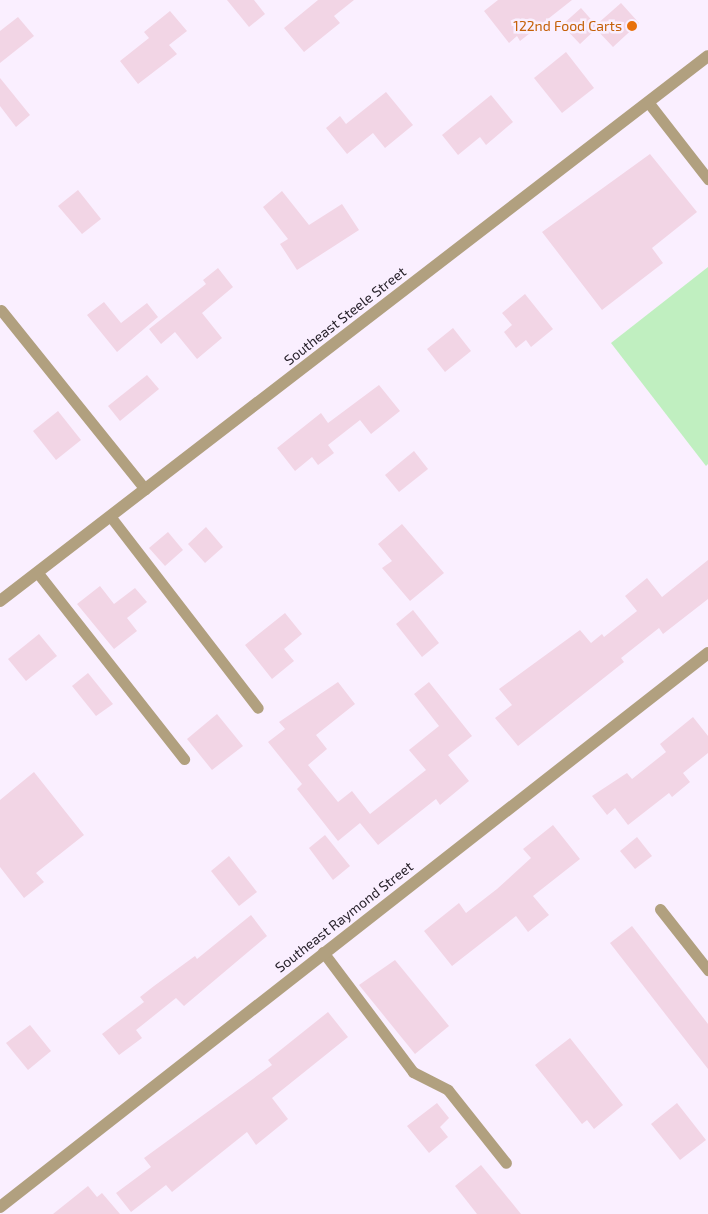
<!DOCTYPE html>
<html>
<head>
<meta charset="utf-8">
<style>
	body { margin:0 }
	#map { position:relative; width:708px; height:1214px; overflow:hidden; background:#faefff; font-family:"Exo 2",sans-serif }
	div>[style] { position:absolute }
	[style*='--x'] { left:calc(var(--x)*1px); top:calc(var(--y)*1px); width:calc(var(--w)*1px); rotate:calc(var(--a)*1deg) }
	.green>* { inset:0; background:#c0efc0 }
	.building>* { inset:0; background:#f2d5e5 }
	.lane>* { height:11px; margin:-5.5px; padding:0 5.5px; transform-origin:5.5px; border-radius:5.5px; background:#b1a07f }
	.street>* { height:12px; margin:-6px; padding:0 6px; transform-origin:6px; border-radius:6px; background:#b1a07f }
	.dots>* { width:14px; height:14px; translate:-50% -50%; box-sizing:border-box; border:2px solid #faefff; border-radius:50% }
	span { translate:-50% -50%; white-space:nowrap; text-align:center; line-height:1.15; -webkit-text-stroke:5px #faefff; paint-order:stroke }
	.food-label { font-size:14px; color:#c56008 }
	.right { translate:-100% -50%; text-align:right }
	.street-label { font-size:14px; color:#29232c }
</style>
</head>
<body>
<div id="map">
	<div class="green">
		<i style="clip-path:polygon(708px 267px,708px 464px,706px 466px,611px 343px)"></i>
	</div>
	<div class="building">
		<i style="clip-path:polygon(227px 0,254px 0,265px 14px,249px 27px)"></i>
		<i style="clip-path:polygon(318px 0,354px 0,334px 16px,340px 23px,304px 52px,284px 28px)"></i>
		<i style="clip-path:polygon(498px 0,572px 0,520px 41px,517px 36px,509px 43px,484px 11px)"></i>
		<i style="clip-path:polygon(621px 3px,639px 23px,613px 47px,596px 29px,580px 44px,562px 25px,581px 8px,596px 25px)"></i>
		<i style="clip-path:polygon(170px 11px,187px 31px,169px 45px,177px 54px,138px 84px,120px 61px,149px 38px,144px 32px)"></i>
		<i style="clip-path:polygon(18px 17px,34px 36px,0 63px,0 31px)"></i>
		<i style="clip-path:polygon(566px 52px,594px 88px,562px 113px,534px 78px)"></i>
		<i style="clip-path:polygon(0 78px,30px 115px,16px 127px,0 106px)"></i>
		<i style="clip-path:polygon(386px 92px,413px 125px,385px 148px,373px 133px,347px 154px,326px 128px,340px 116px,346px 124px)"></i>
		<i style="clip-path:polygon(491px 95px,513px 122px,486px 145px,480px 137px,458px 155px,442px 135px)"></i>
		<i style="clip-path:polygon(650px 154px,697px 212px,652px 248px,663px 263px,602px 310px,542px 232px)"></i>
		<i style="clip-path:polygon(78px 190px,101px 219px,82px 234px,58px 206px)"></i>
		<i style="clip-path:polygon(282px 191px,309px 225px,342px 204px,359px 230px,297px 270px,280px 244px,288px 239px,263px 207px)"></i>
		<i style="clip-path:polygon(218px 268px,233px 287px,202px 313px,222px 338px,197px 359px,175px 332px,161px 344px,149px 329px,206px 284px,203px 280px)"></i>
		<i style="clip-path:polygon(525px 294px,553px 329px,531px 347px,526px 340px,516px 348px,504px 332px,512px 325px,502px 313px)"></i>
		<i style="clip-path:polygon(104px 302px,121px 323px,147px 303px,158px 317px,117px 352px,87px 315px)"></i>
		<i style="clip-path:polygon(453px 328px,471px 351px,445px 372px,427px 349px)"></i>
		<i style="clip-path:polygon(147px 375px,159px 389px,120px 421px,108px 406px)"></i>
		<i style="clip-path:polygon(379px 385px,400px 411px,371px 434px,360px 420px,328px 445px,334px 453px,318px 465px,312px 457px,295px 471px,277px 448px,321px 413px,328px 423px)"></i>
		<i style="clip-path:polygon(58px 411px,81px 440px,56px 460px,33px 431px)"></i>
		<i style="clip-path:polygon(414px 451px,428px 469px,399px 492px,385px 475px)"></i>
		<i style="clip-path:polygon(402px 524px,444px 573px,410px 601px,382px 568px,392px 561px,378px 544px)"></i>
		<i style="clip-path:polygon(206px 527px,223px 547px,205px 563px,188px 544px)"></i>
		<i style="clip-path:polygon(168px 532px,183px 550px,165px 566px,149px 548px)"></i>
		<i style="clip-path:polygon(708px 560px,708px 599px,663px 634px,659px 628px,621px 658px,624px 662px,518px 746px,495px 718px,512px 705px,499px 689px,580px 630px,591px 643px,602px 634px,604px 637px,637px 611px,625px 596px,647px 578px,662px 597px)"></i>
		<i style="clip-path:polygon(100px 586px,114px 604px,135px 588px,147px 602px,127px 618px,137px 631px,114px 649px,77px 604px)"></i>
		<i style="clip-path:polygon(413px 610px,439px 643px,422px 657px,396px 624px)"></i>
		<i style="clip-path:polygon(285px 613px,302px 634px,284px 649px,294px 661px,272px 679px,245px 645px)"></i>
		<i style="clip-path:polygon(39px 634px,57px 656px,26px 681px,8px 659px)"></i>
		<i style="clip-path:polygon(88px 673px,113px 704px,96px 716px,72px 686px)"></i>
		<i style="clip-path:polygon(338px 682px,355px 704px,316px 735px,327px 749px,308px 765px,338px 802px,352px 791px,370px 814px,426px 770px,409px 750px,439px 726px,414px 694px,429px 682px,472px 736px,448px 755px,469px 781px,440px 805px,436px 799px,378px 845px,360px 823px,338px 841px,297px 789px,302px 784px,268px 742px,285px 729px,279px 722px)"></i>
		<i style="clip-path:polygon(217px 714px,243px 746px,212px 770px,187px 739px)"></i>
		<i style="clip-path:polygon(693px 717px,708px 736px,708px 753px,683px 773px,690px 782px,672px 797px,669px 793px,628px 825px,615px 808px,607px 815px,592px 796px,627px 773px,632px 779px,666px 752px,660px 744px)"></i>
		<i style="clip-path:polygon(34px 772px,84px 835px,36px 873px,44px 882px,24px 898px,0 867px,0 800px)"></i>
		<i style="clip-path:polygon(553px 825px,580px 859px,533px 896px,549px 915px,528px 932px,516px 916px,452px 966px,424px 931px,459px 903px,466px 913px,497px 889px,531px 858px,523px 849px)"></i>
		<i style="clip-path:polygon(325px 835px,350px 866px,333px 880px,309px 848px)"></i>
		<i style="clip-path:polygon(637px 837px,652px 856px,635px 869px,620px 851px)"></i>
		<i style="clip-path:polygon(229px 856px,257px 892px,239px 906px,211px 871px)"></i>
		<i style="clip-path:polygon(251px 915px,267px 936px,184px 1006px,176px 998px,136px 1030px,142px 1038px,119px 1055px,102px 1034px,144px 1002px,140px 997px,154px 986px,195px 956px,197px 959px)"></i>
		<i style="clip-path:polygon(632px 926px,708px 1024px,708px 1069px,610px 943px)"></i>
		<i style="clip-path:polygon(395px 960px,449px 1026px,415px 1054px,359px 985px)"></i>
		<i style="clip-path:polygon(328px 1012px,348px 1037px,272px 1098px,288px 1119px,256px 1145px,247px 1132px,172px 1192px,166px 1185px,131px 1212px,116px 1193px,151px 1167px,144px 1158px,272px 1065px,268px 1060px)"></i>
		<i style="clip-path:polygon(30px 1025px,51px 1051px,28px 1070px,6px 1043px)"></i>
		<i style="clip-path:polygon(570px 1038px,623px 1105px,594px 1129px,587px 1120px,582px 1124px,535px 1065px)"></i>
		<i style="clip-path:polygon(437px 1103px,449px 1118px,440px 1127px,448px 1137px,429px 1153px,407px 1126px)"></i>
		<i style="clip-path:polygon(677px 1103px,706px 1140px,680px 1160px,651px 1124px)"></i>
		<i style="clip-path:polygon(481px 1165px,521px 1214px,477px 1214px,455px 1186px)"></i>
		<i style="clip-path:polygon(88px 1186px,97px 1197px,102px 1193px,120px 1214px,53px 1214px)"></i>
	</div>
	<div class="lane">
		<i style="--x:648;--y:102;--w:98;--a:52.1"></i>
		<i style="--x:1;--y:310;--w:230;--a:51.2"></i>
		<i style="--x:110;--y:516;--w:242;--a:52.4"></i>
		<i style="--x:37;--y:572;--w:238;--a:51.8"></i>
		<i style="--x:660;--y:909;--w:78;--a:51.8"></i>
		<i style="--x:323;--y:952;--w:150;--a:53.1"></i>
		<i style="--x:413;--y:1072;--w:39;--a:27"></i>
		<i style="--x:448;--y:1090;--w:93;--a:51.5"></i>
	</div>
	<div class="street">
		<i style="--x:0;--y:601;--w:893;--a:-37.59"></i>
		<i style="--x:0;--y:1207;--w:899;--a:-38.04"></i>
	</div>
	<div class="dots">
		<i style="left:632px;top:26px;background:#e8710a"></i>
	</div>
	<div class="food-label">
		<span class="right" style="left:622px;top:26px">122nd Food Carts</span>
	</div>
	<div class="street-label">
		<span style="left:345px;top:316px;rotate:-38deg">Southeast Steele Street</span>
		<span style="left:344px;top:917px;rotate:-38deg">Southeast Raymond Street</span>
	</div>
</div>
</body>
</html>
